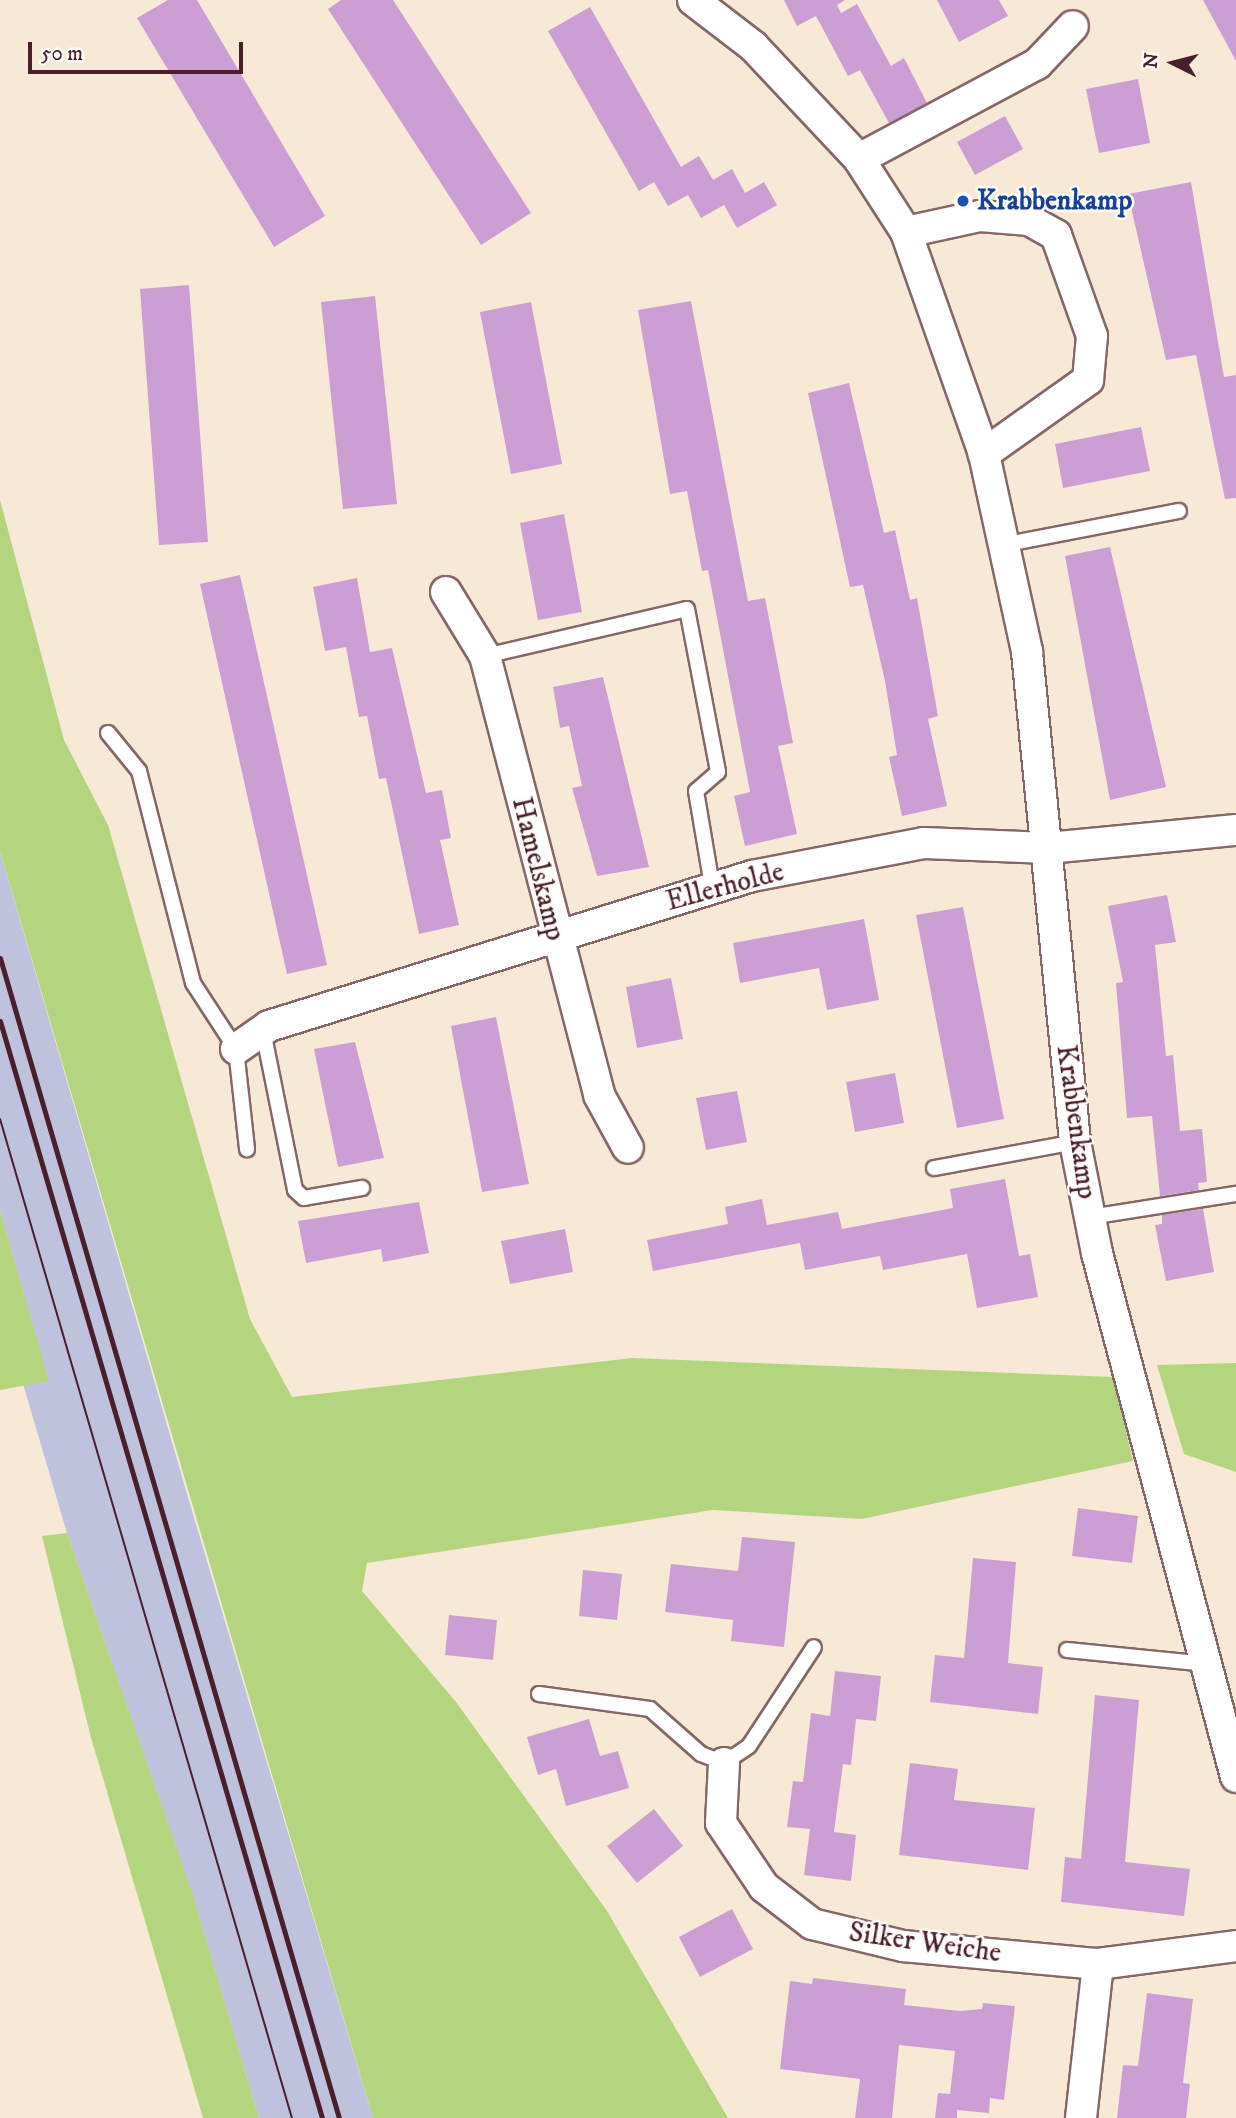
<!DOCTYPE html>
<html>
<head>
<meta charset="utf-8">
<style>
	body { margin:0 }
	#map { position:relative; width:1236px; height:2118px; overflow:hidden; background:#f8e9d6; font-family:"IM FELL DW Pica",serif }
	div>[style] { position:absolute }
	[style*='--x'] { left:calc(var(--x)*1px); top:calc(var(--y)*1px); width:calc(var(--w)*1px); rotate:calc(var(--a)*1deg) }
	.industrial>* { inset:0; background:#bfc2dd }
	.green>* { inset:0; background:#b3d57d }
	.building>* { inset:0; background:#cc9fd4 }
	.roads { filter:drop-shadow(2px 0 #876667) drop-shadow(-2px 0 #876667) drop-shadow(0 2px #876667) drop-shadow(0 -2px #876667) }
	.service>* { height:14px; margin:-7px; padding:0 7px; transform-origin:7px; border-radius:7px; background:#fff }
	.minor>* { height:30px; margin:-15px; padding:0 15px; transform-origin:15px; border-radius:15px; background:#fff }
	.tram>* { height:2px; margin:-1px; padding:0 1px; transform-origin:1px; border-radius:1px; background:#4a1f2b }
	.rail>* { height:5px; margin:-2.5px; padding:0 2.5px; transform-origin:2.5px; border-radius:2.5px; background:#4a1f2b }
	.dots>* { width:19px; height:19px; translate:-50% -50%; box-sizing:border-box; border:4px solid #fdfcf7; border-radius:50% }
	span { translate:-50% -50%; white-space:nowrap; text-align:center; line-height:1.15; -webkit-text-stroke:5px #fdfcf7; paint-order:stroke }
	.transit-label { font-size:28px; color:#164399; font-weight:700 }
	.left { translate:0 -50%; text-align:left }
	.street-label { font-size:28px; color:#4a1f2b }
	.north { position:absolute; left:1138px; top:28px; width:70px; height:70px; -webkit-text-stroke:5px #fdfcf7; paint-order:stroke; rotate:276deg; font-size:19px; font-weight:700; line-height:28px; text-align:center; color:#4a1f2b }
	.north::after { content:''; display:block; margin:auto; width:24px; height:32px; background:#4a1f2b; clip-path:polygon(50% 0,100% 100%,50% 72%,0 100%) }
	.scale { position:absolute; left:28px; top:42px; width:215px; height:32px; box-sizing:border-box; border:4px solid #4a1f2b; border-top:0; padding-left:9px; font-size:21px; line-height:24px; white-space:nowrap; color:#4a1f2b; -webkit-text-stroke:5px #fdfcf7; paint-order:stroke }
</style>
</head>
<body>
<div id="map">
	<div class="industrial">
		<i style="clip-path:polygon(0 851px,190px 1504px,373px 2118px,259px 2118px,192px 1893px,67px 1533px,23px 1384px,48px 1380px,0 1210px)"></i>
	</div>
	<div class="green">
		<i style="clip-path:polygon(0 500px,64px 740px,108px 825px,250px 1319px,292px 1397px,632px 1358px,1113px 1377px,1133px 1461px,862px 1519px,713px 1510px,367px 1563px,362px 1591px,456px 1702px,607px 1911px,728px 2118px,373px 2118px,0 851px)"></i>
		<i style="clip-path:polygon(0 1210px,49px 1381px,0 1390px)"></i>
		<i style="clip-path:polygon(1236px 1363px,1236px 1472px,1184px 1454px,1157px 1365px)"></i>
		<i style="clip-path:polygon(67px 1533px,192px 1892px,259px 2118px,203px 2118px,90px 1734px,42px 1536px)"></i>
	</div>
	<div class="building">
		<i style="clip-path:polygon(168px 0,197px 0,325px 216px,274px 247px,137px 18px)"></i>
		<i style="clip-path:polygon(341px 0,393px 0,531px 213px,481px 245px,328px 9px)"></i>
		<i style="clip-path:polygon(784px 0,845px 0,837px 5px,841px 13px,857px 4px,891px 66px,904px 58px,927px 103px,889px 123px,860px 70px,848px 76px,816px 16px,797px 26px)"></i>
		<i style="clip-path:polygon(937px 0,999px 0,1008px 16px,959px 42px)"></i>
		<i style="clip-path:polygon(1203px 0,1236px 0,1236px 61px)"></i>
		<i style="clip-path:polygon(590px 7px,681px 167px,699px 156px,713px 180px,732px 169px,745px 193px,764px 182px,777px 205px,737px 228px,724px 205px,701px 218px,688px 195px,668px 206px,654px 182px,639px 191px,548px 31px)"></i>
		<i style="clip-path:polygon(1138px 79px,1150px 143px,1099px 153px,1086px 89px)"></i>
		<i style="clip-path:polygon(1005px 116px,1023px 149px,975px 175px,957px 142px)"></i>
		<i style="clip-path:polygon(1191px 182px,1224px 377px,1236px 375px,1236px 498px,1225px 499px,1196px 355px,1166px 360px,1128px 194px)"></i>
		<i style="clip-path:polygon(189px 285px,208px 542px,159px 545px,140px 289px)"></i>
		<i style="clip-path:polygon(375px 296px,397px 504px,343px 509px,321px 302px)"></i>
		<i style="clip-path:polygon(691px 301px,748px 601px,765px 598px,793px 743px,778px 746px,797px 834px,745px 846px,734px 796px,750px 792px,708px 570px,702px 571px,687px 491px,670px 494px,638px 310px)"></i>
		<i style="clip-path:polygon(531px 302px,562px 464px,511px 474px,480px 312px)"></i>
		<i style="clip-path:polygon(849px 383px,884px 533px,895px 530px,910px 600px,917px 598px,938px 716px,928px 719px,947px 806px,902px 816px,889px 757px,897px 755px,885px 681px,863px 585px,850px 587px,808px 393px)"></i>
		<i style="clip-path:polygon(1141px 427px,1150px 471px,1063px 488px,1055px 444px)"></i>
		<i style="clip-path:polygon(564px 514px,582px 612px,538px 620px,520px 523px)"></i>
		<i style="clip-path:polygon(1110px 547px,1166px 787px,1110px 800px,1065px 556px)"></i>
		<i style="clip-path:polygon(240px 575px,327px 965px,287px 974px,200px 584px)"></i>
		<i style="clip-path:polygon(357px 578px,370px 652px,392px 648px,426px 793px,442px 790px,451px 838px,440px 840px,459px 925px,419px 934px,386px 778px,379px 779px,367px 716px,359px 717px,346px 647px,325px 651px,313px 587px)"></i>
		<i style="clip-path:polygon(603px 677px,649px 867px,597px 876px,572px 788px,582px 786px,569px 726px,560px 728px,553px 687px)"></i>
		<i style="clip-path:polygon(1167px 895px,1176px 942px,1155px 945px,1166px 1056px,1173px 1055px,1180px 1131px,1202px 1129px,1207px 1182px,1198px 1183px,1199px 1190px,1160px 1196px,1152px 1116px,1127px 1118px,1116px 983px,1123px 982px,1108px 906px)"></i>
		<i style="clip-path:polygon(963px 907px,1004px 1119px,957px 1128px,916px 915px)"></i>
		<i style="clip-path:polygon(864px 919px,879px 1000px,827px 1010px,819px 968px,740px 983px,733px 943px)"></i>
		<i style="clip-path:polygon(671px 978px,683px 1039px,637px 1048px,626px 987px)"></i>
		<i style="clip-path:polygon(496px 1017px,529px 1184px,482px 1192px,451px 1026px)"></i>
		<i style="clip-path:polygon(355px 1042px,384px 1158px,338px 1167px,314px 1049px)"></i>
		<i style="clip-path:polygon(895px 1073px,904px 1123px,855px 1132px,846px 1082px)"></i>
		<i style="clip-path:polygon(737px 1091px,747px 1142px,706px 1150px,696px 1098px)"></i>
		<i style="clip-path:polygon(1005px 1179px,1019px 1256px,1030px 1254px,1038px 1297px,977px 1308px,967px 1254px,883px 1270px,880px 1256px,805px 1270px,800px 1243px,653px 1271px,647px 1240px,728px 1224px,725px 1207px,762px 1199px,767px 1225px,838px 1212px,842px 1229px,953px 1208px,950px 1189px)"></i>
		<i style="clip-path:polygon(419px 1202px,429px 1253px,383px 1262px,381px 1249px,306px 1263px,298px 1221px)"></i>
		<i style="clip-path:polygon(1203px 1209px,1214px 1272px,1166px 1281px,1155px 1225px,1162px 1224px,1162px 1215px)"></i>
		<i style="clip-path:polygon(565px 1229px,573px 1272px,510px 1284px,501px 1241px)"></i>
		<i style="clip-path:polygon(1078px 1508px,1138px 1516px,1132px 1563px,1072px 1556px)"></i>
		<i style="clip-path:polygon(742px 1537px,795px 1542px,784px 1647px,731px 1641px,733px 1620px,665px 1612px,671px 1564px,738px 1571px)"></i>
		<i style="clip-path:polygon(973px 1558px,1016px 1562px,1008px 1663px,1043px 1667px,1038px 1714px,930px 1702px,935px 1655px,964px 1658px)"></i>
		<i style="clip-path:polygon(583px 1570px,622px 1574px,617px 1620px,579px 1616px)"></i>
		<i style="clip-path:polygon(449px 1615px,497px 1620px,493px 1660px,445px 1655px)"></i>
		<i style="clip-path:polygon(835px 1671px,881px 1676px,876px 1721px,856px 1719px,851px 1765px,843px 1764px,834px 1832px,856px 1835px,851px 1881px,804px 1875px,810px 1829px,787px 1827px,793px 1781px,803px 1782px,811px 1713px,830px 1716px)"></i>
		<i style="clip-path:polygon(1095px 1695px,1139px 1700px,1125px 1862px,1190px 1869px,1184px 1916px,1061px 1902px,1065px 1857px,1081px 1859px)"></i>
		<i style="clip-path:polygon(589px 1719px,600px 1756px,618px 1751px,629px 1788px,566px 1806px,556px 1769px,538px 1775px,527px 1737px)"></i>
		<i style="clip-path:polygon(910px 1763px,958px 1769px,954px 1800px,1035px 1808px,1028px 1870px,899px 1855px)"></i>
		<i style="clip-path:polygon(654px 1809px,683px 1846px,637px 1883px,607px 1846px)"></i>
		<i style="clip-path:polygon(732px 1909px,753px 1949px,700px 1977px,679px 1937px)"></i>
		<i style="clip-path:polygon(813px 1978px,906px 1989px,904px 2005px,960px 2011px,982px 2009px,983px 2003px,1015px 2006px,1004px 2100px,990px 2098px,989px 2113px,957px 2110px,957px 2118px,935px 2118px,938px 2093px,950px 2094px,955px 2051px,899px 2045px,892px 2118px,855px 2118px,860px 2079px,780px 2069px,790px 1981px,812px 1984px)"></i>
		<i style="clip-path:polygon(1147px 1993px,1193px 1999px,1183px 2083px,1190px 2084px,1186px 2118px,1117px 2118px,1123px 2065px,1138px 2066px)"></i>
	</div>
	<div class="roads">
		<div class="service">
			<i style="--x:1007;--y:544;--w:175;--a:-10.9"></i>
			<i style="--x:485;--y:656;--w:207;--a:-13.1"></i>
			<i style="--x:687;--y:609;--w:166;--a:79.2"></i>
			<i style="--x:718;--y:772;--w:29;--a:139"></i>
			<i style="--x:696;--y:791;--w:96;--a:80.4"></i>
			<i style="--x:108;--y:733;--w:49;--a:50.8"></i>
			<i style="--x:139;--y:771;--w:219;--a:75.7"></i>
			<i style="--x:193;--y:983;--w:79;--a:56.9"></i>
			<i style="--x:236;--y:1049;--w:101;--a:83.7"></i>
			<i style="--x:263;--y:1031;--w:162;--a:78.6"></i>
			<i style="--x:295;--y:1190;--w:12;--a:42"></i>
			<i style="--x:304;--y:1198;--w:59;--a:-9.8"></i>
			<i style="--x:934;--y:1168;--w:143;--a:-10.4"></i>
			<i style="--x:1090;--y:1217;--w:148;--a:-9"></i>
			<i style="--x:1067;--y:1650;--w:141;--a:5.7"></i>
			<i style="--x:539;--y:1694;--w:112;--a:7.7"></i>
			<i style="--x:650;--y:1709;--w:68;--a:41.4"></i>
			<i style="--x:701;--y:1754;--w:25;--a:21"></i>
			<i style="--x:724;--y:1763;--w:30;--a:-34"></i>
			<i style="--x:749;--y:1746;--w:118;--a:-56.7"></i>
		</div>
		<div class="minor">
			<i style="--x:693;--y:0;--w:76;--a:37.5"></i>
			<i style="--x:753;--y:46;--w:155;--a:46.8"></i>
			<i style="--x:859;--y:159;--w:87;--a:57.2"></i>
			<i style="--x:906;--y:232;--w:235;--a:70.6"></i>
			<i style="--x:984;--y:454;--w:203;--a:77.7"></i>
			<i style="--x:1027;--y:652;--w:492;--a:84.4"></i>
			<i style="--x:1075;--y:1142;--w:113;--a:78.8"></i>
			<i style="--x:1097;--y:1253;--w:542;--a:75.14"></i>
			<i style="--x:859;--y:159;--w:202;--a:-28.1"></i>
			<i style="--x:1037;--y:64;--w:52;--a:-46.5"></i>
			<i style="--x:906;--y:232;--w:76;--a:-12.2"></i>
			<i style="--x:980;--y:216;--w:49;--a:4.7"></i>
			<i style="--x:1029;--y:220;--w:31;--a:29"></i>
			<i style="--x:1056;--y:235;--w:107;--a:70.4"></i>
			<i style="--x:1092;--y:336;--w:44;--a:95.2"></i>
			<i style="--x:1088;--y:380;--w:128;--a:144.6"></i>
			<i style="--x:446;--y:592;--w:75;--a:58.6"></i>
			<i style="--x:485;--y:656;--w:454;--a:75.4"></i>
			<i style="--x:599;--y:1095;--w:60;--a:61.3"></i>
			<i style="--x:236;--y:1049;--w:40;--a:-34.9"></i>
			<i style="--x:269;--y:1026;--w:506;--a:-17.25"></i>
			<i style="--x:752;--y:876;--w:175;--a:-10.9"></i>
			<i style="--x:924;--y:843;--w:124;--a:2.3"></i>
			<i style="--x:1048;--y:848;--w:189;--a:-5.5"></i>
			<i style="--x:724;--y:1763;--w:60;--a:92.9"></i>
			<i style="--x:721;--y:1823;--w:77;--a:56.1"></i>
			<i style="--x:764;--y:1887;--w:61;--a:37.6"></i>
			<i style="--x:812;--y:1924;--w:94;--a:13.6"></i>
			<i style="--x:903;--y:1946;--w:196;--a:5.3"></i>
			<i style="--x:1098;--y:1964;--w:139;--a:-7.4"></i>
			<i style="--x:1081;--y:2118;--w:155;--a:-83.7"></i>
		</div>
	</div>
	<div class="tram">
		<i style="--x:0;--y:1119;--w:1041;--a:73.71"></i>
	</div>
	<div class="rail">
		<i style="--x:0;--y:958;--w:1209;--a:73.71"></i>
		<i style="--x:0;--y:1021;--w:1143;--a:73.64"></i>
	</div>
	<div class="dots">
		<i style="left:963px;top:201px;background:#1a4fb4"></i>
	</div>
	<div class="transit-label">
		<span class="left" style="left:977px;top:201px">Krabbenkamp</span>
	</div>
	<div class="street-label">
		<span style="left:538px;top:869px;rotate:76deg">Hamelskamp</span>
		<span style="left:725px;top:887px;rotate:-15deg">Ellerholde</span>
		<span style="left:1076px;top:1122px;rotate:82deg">Krabbenkamp</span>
		<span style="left:925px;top:1943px;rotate:8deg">Silker Weiche</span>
	</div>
	<div class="north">N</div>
	<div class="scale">50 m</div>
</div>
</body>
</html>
